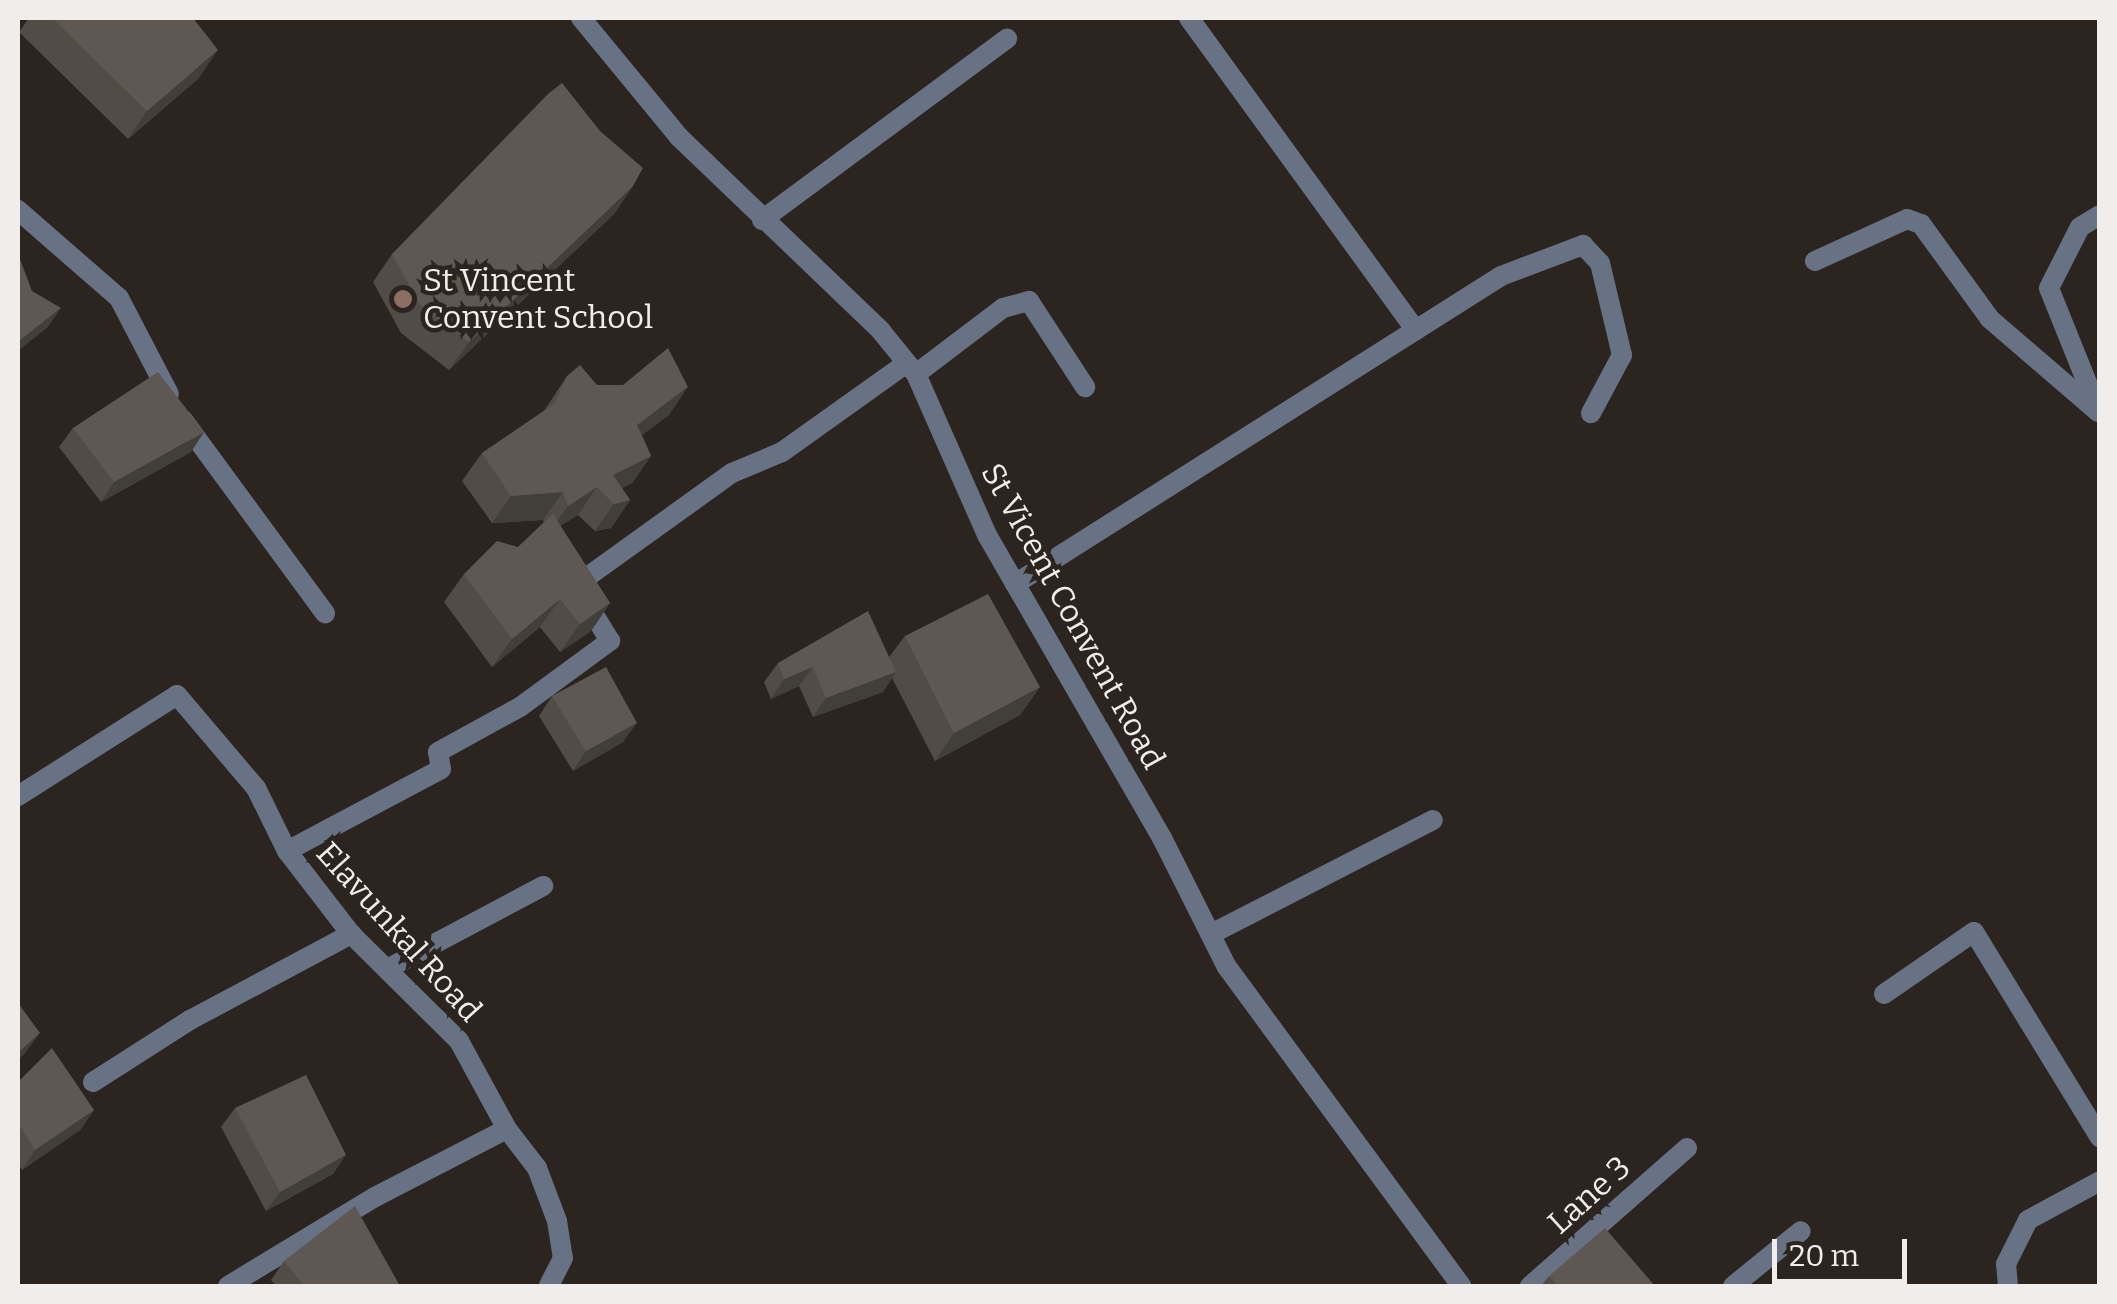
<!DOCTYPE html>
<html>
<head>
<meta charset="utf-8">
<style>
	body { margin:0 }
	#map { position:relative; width:2117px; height:1304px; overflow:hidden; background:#2b241f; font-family:Bitter,serif }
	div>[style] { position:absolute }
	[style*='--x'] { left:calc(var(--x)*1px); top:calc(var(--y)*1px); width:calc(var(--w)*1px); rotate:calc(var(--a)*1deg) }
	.lane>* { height:20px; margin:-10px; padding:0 10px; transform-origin:10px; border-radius:10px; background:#677284 }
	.street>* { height:20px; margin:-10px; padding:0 10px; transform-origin:10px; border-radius:10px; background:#677284 }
	.wall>* { inset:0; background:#524c47 }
	.shaded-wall>* { inset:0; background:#423e39 }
	.building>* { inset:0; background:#5f5852 }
	.dots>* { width:28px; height:28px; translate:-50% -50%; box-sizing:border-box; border:5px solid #2b241f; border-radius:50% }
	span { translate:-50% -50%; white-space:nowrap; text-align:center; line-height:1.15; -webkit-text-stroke:9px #2b241f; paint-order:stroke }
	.poi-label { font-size:32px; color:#f1edea }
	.left { translate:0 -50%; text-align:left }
	.street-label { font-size:32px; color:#f1edea }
	.frame { position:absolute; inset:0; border:20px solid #f1edea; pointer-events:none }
	.scale { position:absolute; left:1772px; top:1239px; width:135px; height:45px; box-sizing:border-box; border:5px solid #f1edea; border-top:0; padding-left:12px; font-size:30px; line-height:35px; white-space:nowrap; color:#f1edea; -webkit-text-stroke:8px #2b241f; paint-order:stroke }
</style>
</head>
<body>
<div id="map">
	<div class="lane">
		<i style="--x:1501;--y:276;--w:88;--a:-20.7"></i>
		<i style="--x:1583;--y:245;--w:25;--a:47"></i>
		<i style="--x:1600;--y:263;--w:95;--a:76.6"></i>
		<i style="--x:1622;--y:355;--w:66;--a:118.1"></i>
		<i style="--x:916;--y:374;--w:109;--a:-37.2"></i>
		<i style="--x:1003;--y:308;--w:27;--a:-15"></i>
		<i style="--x:1029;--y:301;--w:103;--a:56.9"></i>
		<i style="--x:387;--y:969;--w:177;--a:-28"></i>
	</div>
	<div class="street">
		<i style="--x:581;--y:18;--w:154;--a:50.5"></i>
		<i style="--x:679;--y:137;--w:280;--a:43.8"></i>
		<i style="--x:881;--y:331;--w:55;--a:50.9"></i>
		<i style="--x:916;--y:374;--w:176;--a:66.2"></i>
		<i style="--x:987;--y:535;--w:350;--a:60"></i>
		<i style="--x:1162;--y:838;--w:144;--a:63.3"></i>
		<i style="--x:1227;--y:967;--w:396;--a:53.7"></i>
		<i style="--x:1189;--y:18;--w:386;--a:54"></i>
		<i style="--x:18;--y:210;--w:134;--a:41.1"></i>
		<i style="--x:119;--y:298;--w:108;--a:62.5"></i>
		<i style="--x:762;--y:220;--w:305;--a:-36.5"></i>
		<i style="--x:1815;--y:261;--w:101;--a:-24.5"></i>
		<i style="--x:1907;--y:219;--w:15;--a:20"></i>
		<i style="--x:1921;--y:224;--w:117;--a:54"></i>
		<i style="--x:1990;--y:319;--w:143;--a:40.7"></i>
		<i style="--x:2098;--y:410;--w:131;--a:-111.9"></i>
		<i style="--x:2049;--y:288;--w:68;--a:-63.1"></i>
		<i style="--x:2080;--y:227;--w:23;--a:-31"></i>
		<i style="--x:183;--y:420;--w:240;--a:53.7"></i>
		<i style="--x:1015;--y:584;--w:575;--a:-32.36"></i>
		<i style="--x:18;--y:796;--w:188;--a:-32.4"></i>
		<i style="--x:177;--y:695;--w:122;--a:49.7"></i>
		<i style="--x:256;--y:788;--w:70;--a:63.8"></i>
		<i style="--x:287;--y:851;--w:105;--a:52.4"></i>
		<i style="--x:351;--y:934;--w:152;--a:44.7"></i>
		<i style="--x:459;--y:1041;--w:100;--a:61.4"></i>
		<i style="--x:507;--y:1129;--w:49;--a:52.4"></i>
		<i style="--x:537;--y:1168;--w:57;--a:69.3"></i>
		<i style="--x:557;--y:1221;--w:37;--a:81"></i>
		<i style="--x:563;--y:1258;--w:31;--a:117"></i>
		<i style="--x:287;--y:851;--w:174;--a:-28"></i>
		<i style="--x:441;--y:769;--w:17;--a:-100"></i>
		<i style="--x:438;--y:752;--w:94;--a:-28.8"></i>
		<i style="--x:520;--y:707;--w:112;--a:-36.3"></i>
		<i style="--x:610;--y:641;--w:66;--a:-121.3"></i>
		<i style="--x:576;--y:585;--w:192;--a:-35.7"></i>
		<i style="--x:732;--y:473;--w:54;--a:-22.8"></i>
		<i style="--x:782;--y:452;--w:153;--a:-35.5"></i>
		<i style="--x:1213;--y:933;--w:247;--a:-27.2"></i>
		<i style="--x:1884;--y:994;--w:109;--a:-34.6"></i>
		<i style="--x:1974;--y:932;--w:241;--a:58.5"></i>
		<i style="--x:93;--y:1082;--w:115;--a:-32.6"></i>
		<i style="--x:190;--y:1020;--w:183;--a:-28.1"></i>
		<i style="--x:228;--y:1286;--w:172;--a:-31.2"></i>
		<i style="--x:375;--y:1197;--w:148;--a:-27.3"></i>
		<i style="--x:1530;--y:1286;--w:209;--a:-41.3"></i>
		<i style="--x:1733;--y:1286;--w:87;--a:-39"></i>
		<i style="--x:2008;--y:1286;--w:22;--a:-95"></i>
		<i style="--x:2006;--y:1264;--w:49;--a:-63.4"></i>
		<i style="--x:2028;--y:1220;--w:82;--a:-28.4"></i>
	</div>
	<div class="wall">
		<i style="clip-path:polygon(29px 18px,193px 18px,199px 78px,128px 139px,19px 32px)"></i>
		<i style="clip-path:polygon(633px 186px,614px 214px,449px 370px,401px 333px,373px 282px,392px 254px)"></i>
		<i style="clip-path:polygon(567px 376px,597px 385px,669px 415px,642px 435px,651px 456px,632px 483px,622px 488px,630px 500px,611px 528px,595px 531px,578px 515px,560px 526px,610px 603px,591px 631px,560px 652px,540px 627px,492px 667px,444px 602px,464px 574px,518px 547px,544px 522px,543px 520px,492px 523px,462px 481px,482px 453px,544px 411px)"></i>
		<i style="clip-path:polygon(73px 428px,191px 452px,101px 502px,59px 447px)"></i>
		<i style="clip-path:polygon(905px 636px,1040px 687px,1020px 715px,935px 761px,892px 678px,883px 692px,813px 717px,799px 686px,771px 699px,764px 682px,778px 663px,889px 657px)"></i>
		<i style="clip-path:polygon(552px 696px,623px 742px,573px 771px,539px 716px)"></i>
		<i style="clip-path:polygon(18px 1082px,94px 1110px,80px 1130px,22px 1170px,18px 1163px)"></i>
		<i style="clip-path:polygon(235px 1108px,333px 1174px,266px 1211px,221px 1127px)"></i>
		<i style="clip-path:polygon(284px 1261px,400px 1286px,276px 1286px,271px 1280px)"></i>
		<i style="clip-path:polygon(1549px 1276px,1655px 1286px,1541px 1286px)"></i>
	</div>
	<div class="shaded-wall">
		<i style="clip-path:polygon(218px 50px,199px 78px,128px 139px,147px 111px)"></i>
		<i style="clip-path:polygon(633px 186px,614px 214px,449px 370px,469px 342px)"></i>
		<i style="clip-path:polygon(61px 308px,48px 327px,18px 351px,18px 342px)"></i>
		<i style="clip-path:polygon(688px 387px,669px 415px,618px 452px,637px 425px)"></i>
		<i style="clip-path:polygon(204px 432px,191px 452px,101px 502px,114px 482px)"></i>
		<i style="clip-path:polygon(651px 456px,632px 483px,607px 496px,613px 475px)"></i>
		<i style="clip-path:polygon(597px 487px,578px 515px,548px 533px,568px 506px)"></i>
		<i style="clip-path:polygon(563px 492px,543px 520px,492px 523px,511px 496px)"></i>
		<i style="clip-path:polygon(630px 500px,611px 528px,595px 531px,614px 504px)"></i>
		<i style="clip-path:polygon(560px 599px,540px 627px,492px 667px,512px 639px)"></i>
		<i style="clip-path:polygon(610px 603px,591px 631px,560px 652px,580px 624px)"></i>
		<i style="clip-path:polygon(813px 667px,799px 686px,771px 699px,784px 679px)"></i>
		<i style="clip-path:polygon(896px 672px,883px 692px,813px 717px,826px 698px)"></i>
		<i style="clip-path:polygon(1040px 687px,1020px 715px,935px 761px,954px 733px)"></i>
		<i style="clip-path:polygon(637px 723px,623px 742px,573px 771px,586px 751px)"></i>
		<i style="clip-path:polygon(40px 1033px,26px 1052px,18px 1060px,18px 1053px)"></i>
		<i style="clip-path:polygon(94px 1110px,80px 1130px,22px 1170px,35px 1150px)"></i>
		<i style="clip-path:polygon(346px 1155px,333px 1174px,266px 1211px,280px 1192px)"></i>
	</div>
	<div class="building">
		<i style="clip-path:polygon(52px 18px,193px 18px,218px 50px,147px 111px)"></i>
		<i style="clip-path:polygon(562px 83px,600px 131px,643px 168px,633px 186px,469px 342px,420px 305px,392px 254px,548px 94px)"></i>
		<i style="clip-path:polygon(18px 254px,32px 291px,61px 308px,18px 342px)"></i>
		<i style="clip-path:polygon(668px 348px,688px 387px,637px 425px,651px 456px,613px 475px,630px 500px,614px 504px,597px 487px,568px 506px,563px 492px,511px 496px,482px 453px,554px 404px,567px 376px,580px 365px,597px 385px,623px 385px)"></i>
		<i style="clip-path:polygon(158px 372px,204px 432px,114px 482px,73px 428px)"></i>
		<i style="clip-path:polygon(553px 514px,610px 603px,580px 624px,560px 599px,512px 639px,464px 574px,497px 541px,518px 547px)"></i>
		<i style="clip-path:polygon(988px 594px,1040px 687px,954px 733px,905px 636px)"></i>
		<i style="clip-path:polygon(868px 611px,896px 672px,826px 698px,813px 667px,784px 679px,778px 663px)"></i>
		<i style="clip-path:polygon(606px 667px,637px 723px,586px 751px,552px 696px)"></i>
		<i style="clip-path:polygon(18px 1003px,40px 1033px,18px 1053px)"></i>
		<i style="clip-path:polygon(52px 1048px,94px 1110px,35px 1150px,18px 1123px,18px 1082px)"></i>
		<i style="clip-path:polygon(306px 1075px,346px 1155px,280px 1192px,235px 1108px)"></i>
		<i style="clip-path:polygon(355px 1206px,400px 1286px,304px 1286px,284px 1261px)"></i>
		<i style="clip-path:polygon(1605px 1228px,1655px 1286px,1558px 1286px,1549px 1276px)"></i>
	</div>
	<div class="dots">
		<i style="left:403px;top:299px;background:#8d6e63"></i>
	</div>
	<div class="poi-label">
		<span class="left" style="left:423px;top:299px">St Vincent<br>Convent School</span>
	</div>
	<div class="street-label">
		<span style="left:1073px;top:616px;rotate:61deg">St Vicent Convent Road</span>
		<span style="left:399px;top:932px;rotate:48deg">Elavunkal Road</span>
		<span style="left:1589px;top:1195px;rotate:-42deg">Lane 3</span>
	</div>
	<div class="frame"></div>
	<div class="scale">20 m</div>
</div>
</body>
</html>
